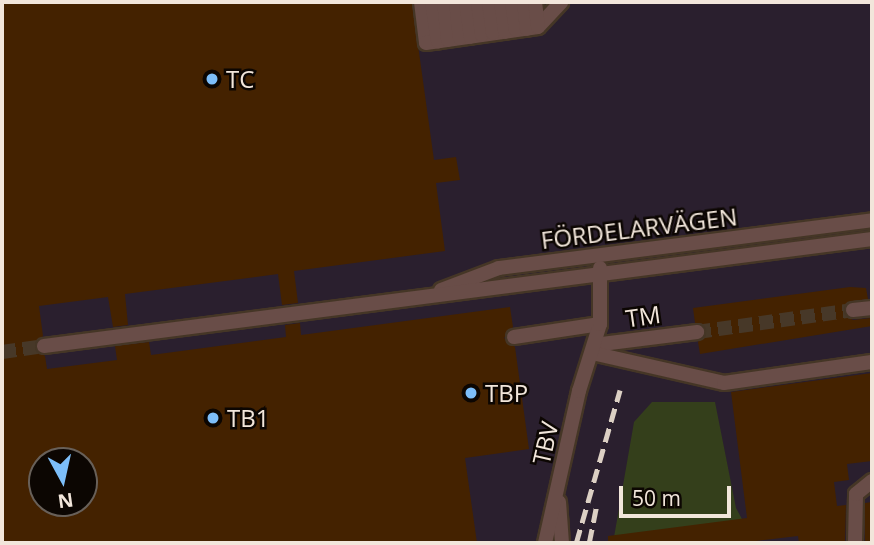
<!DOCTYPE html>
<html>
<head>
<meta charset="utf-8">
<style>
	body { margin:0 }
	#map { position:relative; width:874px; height:545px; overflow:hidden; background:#291909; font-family:"Open Sans",sans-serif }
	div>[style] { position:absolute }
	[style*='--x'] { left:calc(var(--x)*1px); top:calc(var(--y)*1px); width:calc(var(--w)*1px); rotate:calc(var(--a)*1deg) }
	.industrial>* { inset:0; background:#2a1f2e }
	.green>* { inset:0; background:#343f1b }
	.building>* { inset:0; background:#420 }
	.minor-tunnel>* { height:14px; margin-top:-7px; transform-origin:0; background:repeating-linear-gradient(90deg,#473828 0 14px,transparent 0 21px) }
	.roads { filter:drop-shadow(2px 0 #453626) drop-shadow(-2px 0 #453626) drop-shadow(0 2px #453626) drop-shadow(0 -2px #453626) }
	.minor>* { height:14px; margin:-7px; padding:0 7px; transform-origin:7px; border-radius:7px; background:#694d48 }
	.rail>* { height:4.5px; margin-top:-2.25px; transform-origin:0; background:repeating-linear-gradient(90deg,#dcd0c4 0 14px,transparent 0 21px) }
	.dots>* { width:19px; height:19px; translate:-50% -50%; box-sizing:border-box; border:4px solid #0c0602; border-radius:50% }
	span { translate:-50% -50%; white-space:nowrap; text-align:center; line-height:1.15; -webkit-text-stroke:5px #0c0602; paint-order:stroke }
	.poi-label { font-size:24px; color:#f2e6db }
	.left { translate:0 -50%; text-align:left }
	.street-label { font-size:24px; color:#f2e6db }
	.frame { position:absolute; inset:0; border:4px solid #f2e6db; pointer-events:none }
	.north { position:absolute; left:28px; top:447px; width:70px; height:70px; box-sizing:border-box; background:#0c0602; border:2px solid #686059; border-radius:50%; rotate:172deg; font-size:19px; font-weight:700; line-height:28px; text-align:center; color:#f2e6db }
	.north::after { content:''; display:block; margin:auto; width:24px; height:32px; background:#7dbef9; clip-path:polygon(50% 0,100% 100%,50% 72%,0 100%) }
	.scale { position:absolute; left:619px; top:486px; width:112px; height:32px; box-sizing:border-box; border:4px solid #f2e6db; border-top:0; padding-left:9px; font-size:21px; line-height:24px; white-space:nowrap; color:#f2e6db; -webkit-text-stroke:5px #0c0602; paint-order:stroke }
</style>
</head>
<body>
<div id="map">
	<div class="industrial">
		<i style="clip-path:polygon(evenodd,2px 2px,872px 2px,872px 543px,2px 543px,2px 2px,42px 461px,84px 461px,84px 503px,42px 503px,42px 461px)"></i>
	</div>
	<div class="green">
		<i style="clip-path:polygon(652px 402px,715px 402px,736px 508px,755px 543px,613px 543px,634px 422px)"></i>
	</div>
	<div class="building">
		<i style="clip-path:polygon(evenodd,2px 2px,412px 2px,434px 160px,456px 157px,460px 180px,436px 183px,445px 251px,294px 271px,298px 303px,282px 305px,278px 274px,125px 294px,128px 325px,113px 327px,108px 297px,39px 306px,43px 336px,34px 347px,45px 356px,47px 369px,117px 360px,115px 346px,149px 342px,151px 355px,286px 337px,285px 325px,300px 323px,301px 335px,510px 307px,513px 327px,504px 338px,515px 347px,529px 449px,465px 458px,477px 543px,2px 543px,2px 2px,42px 461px,84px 461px,84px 503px,42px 503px,42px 461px)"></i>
		<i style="clip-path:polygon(850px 287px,866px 288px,868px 299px,848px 302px,845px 315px,853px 320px,871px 318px,872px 326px,700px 354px,698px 342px,706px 330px,695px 323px,693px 308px)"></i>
		<i style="clip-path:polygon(872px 373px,872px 461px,847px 464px,849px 480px,834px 482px,837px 506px,846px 505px,845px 543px,799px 543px,798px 536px,740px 543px,608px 543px,608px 536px,747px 518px,731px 392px)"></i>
		<i style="clip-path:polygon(872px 502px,872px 543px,865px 543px,865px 503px)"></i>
	</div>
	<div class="minor-tunnel">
		<i style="--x:697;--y:332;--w:158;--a:-8"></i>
		<i style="--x:2;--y:352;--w:42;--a:-8.1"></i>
	</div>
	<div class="roads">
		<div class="minor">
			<i style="--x:421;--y:2;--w:41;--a:83"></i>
			<i style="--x:426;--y:43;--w:113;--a:-8.1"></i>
			<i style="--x:538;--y:27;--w:34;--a:-47"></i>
			<i style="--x:432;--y:2;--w:40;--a:81.5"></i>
			<i style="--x:444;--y:2;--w:38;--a:84"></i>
			<i style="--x:456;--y:2;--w:36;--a:84"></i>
			<i style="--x:466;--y:2;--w:35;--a:82"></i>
			<i style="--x:478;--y:2;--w:33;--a:83"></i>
			<i style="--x:489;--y:2;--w:31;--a:83"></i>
			<i style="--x:501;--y:2;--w:30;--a:82"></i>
			<i style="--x:512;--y:2;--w:28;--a:82"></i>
			<i style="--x:524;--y:2;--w:27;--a:84"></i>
			<i style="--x:535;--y:2;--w:25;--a:83"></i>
			<i style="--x:441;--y:290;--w:62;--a:-20.8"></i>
			<i style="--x:499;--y:268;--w:376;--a:-7.3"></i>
			<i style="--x:853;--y:310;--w:19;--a:-6"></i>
			<i style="--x:514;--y:337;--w:87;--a:-8.6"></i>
			<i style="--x:594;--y:345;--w:104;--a:-7.2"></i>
			<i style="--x:44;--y:346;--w:835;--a:-7.36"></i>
			<i style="--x:592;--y:353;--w:135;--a:12.8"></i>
			<i style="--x:724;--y:383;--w:149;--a:-8.1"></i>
			<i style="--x:559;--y:502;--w:41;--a:85.8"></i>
			<i style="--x:545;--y:543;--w:156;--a:-77.4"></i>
			<i style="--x:579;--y:391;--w:70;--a:-72.6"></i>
			<i style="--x:600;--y:324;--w:56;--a:-90"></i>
			<i style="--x:855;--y:543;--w:49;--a:-88.8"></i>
			<i style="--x:856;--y:494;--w:21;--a:-39"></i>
		</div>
	</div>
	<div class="rail">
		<i style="--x:576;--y:543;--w:159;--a:-74"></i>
		<i style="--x:589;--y:543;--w:41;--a:-78.7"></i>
	</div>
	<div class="dots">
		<i style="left:212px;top:79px;background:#7dbef9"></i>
		<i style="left:471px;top:393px;background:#7dbef9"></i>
		<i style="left:213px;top:418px;background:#7dbef9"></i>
	</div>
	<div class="poi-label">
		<span class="left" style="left:226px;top:79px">TC</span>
		<span class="left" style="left:485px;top:393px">TBP</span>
		<span class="left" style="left:227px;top:418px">TB1</span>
	</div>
	<div class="street-label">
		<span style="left:639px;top:228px;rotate:-7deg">FÖRDELARVÄGEN</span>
		<span style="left:643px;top:316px;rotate:-8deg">TM</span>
		<span style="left:545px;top:443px;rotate:-77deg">TBV</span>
	</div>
	<div class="frame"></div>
	<div class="north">N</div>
	<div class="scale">50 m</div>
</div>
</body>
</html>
